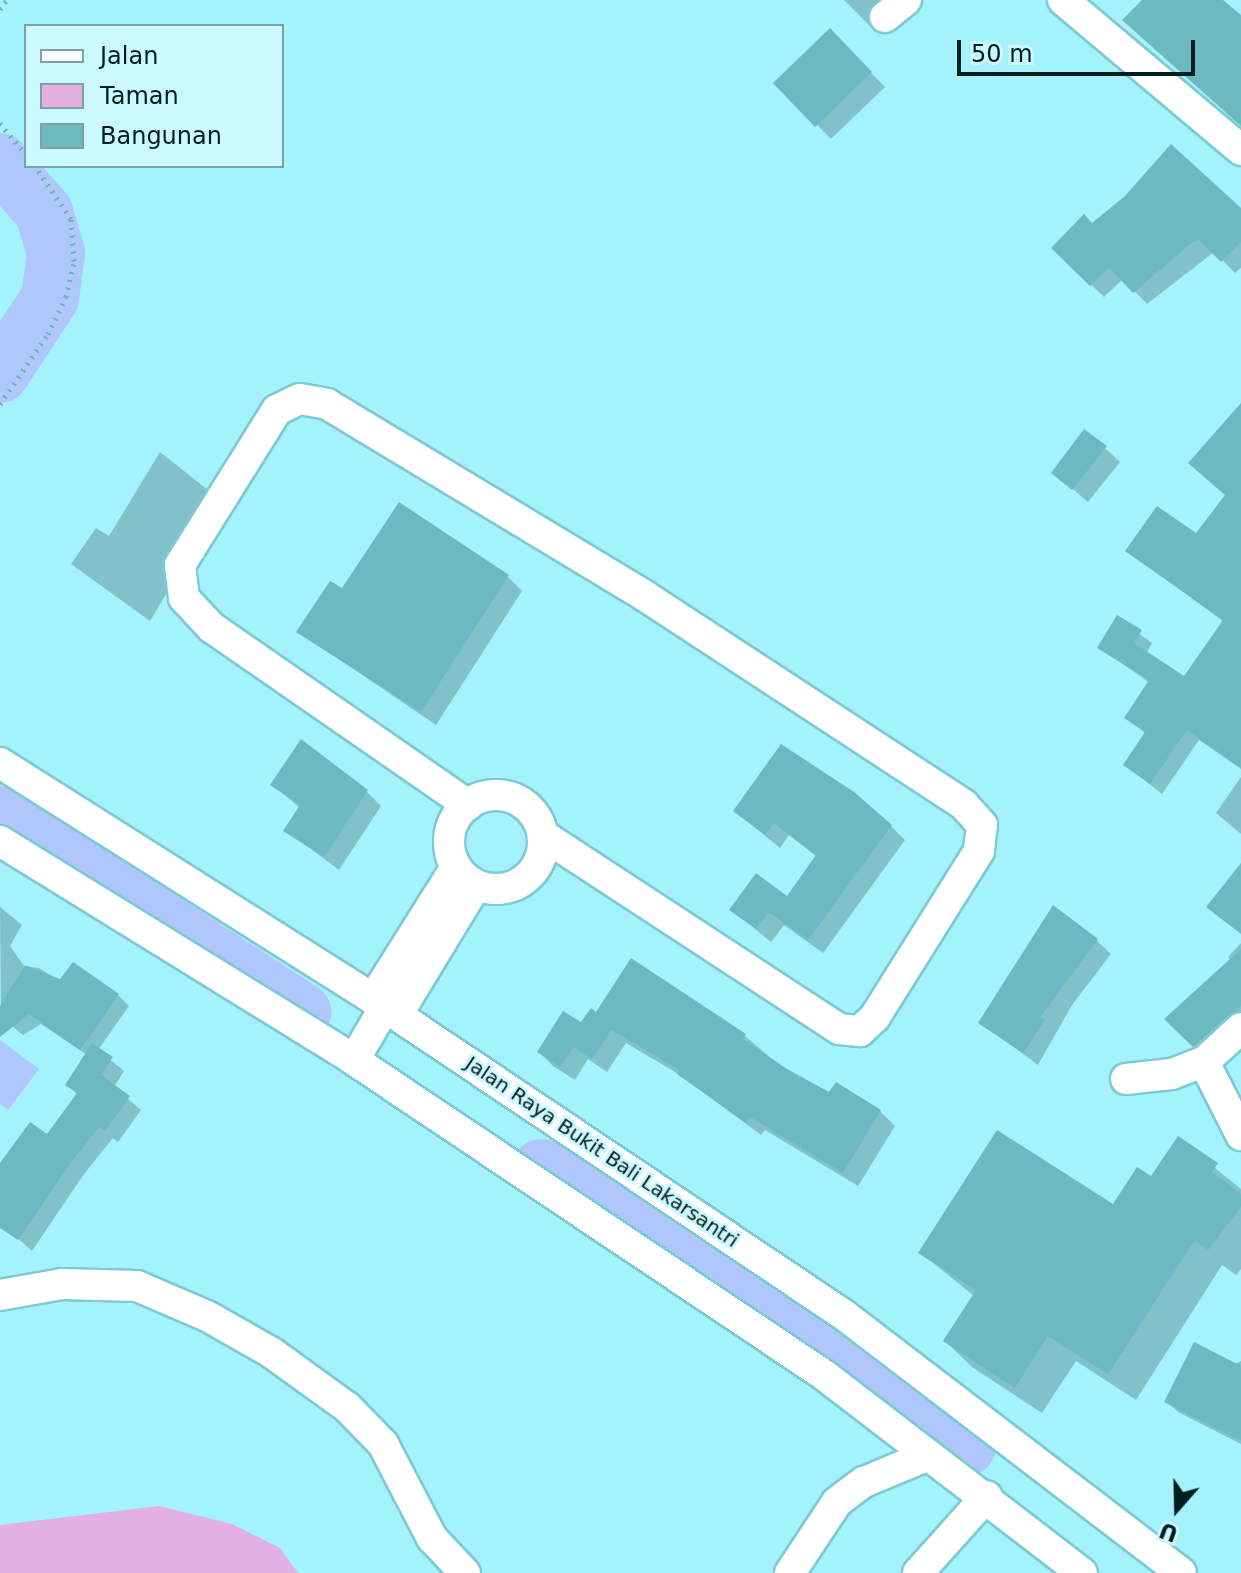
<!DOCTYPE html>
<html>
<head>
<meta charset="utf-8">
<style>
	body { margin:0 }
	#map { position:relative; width:1241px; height:1573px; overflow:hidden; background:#a4f2fc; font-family:"DejaVu Sans",sans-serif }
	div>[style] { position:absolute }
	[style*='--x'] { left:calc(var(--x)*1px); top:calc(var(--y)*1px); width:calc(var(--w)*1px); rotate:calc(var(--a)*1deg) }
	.green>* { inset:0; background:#e3b0e4 }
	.water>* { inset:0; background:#afc7fc }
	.shadow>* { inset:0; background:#0003 }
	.river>* { height:58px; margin:-29px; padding:0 29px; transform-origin:29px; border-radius:29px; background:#afc7fc }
	.building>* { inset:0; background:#6cb9c2 }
	.path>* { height:5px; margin-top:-2.5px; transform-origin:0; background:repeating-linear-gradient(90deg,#72b1b9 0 2px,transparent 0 8px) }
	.roads { filter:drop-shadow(2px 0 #7dcad4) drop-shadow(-2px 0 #7dcad4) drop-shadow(0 2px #7dcad4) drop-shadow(0 -2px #7dcad4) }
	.minor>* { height:30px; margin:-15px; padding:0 15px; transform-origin:15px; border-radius:15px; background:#fff }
	.minor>.ring { margin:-15px; padding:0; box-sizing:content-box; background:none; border:30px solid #fff; border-radius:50% }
	span { translate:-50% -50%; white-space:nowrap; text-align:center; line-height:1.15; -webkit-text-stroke:6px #ccf9ff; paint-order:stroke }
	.street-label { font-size:20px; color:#001d20 }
	.legend { position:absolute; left:24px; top:24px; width:260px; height:144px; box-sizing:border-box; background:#ccf9ff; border:2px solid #7aa1a6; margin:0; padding:10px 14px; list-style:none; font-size:24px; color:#001d20 }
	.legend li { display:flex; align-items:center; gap:16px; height:40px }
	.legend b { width:40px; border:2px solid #7aa1a6 }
	.north { position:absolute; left:1137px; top:1469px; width:80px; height:80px; -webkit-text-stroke:6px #ccf9ff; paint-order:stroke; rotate:200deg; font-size:22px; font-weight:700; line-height:32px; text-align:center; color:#001d20 }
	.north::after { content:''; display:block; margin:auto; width:28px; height:36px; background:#001d20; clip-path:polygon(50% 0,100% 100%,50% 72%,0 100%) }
	.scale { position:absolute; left:957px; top:40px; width:238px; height:36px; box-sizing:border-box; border:4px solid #001d20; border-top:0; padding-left:10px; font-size:24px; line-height:28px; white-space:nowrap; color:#001d20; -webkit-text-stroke:6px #ccf9ff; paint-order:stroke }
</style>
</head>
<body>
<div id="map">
	<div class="green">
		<i style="clip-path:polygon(159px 1506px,232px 1524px,280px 1548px,298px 1573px,0 1573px,0 1525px)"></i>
	</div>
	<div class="water">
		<i style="clip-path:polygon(0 1040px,39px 1069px,8px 1110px,0 1104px)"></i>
	</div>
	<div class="shadow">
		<i style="clip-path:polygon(844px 0,897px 0,871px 27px)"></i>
		<i style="clip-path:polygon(830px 31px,885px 87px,831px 139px,776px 83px)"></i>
		<i style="clip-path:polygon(1241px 216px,1241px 268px,1235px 273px,1214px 252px,1147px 304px,1123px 279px,1104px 297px,1053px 248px,1092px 226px)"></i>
		<i style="clip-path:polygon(1241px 411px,1241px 769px,1199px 740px,1162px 794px,1125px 765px,1146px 734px,1126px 717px,1150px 683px,1100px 648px,1118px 618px,1152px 643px,1146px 654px,1184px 679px,1224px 622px,1128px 551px,1196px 536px,1227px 495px)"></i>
		<i style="clip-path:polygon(1105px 448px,1120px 462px,1088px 502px,1053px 472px)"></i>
		<i style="clip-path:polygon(160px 452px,222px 501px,150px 621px,71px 564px,96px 528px,109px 536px)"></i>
		<i style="clip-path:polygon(507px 576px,522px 591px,436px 725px,299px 632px,342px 591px)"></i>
		<i style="clip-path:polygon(1241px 777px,1241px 834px,1216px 813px)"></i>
		<i style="clip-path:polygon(273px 785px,367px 792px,381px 806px,339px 870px,286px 830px,300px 808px)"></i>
		<i style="clip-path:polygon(735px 811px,891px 826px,905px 840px,823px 953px,784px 925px,771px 942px,732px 910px,788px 898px,817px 857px,789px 835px,780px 848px)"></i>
		<i style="clip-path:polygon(0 907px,22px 925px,10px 946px,24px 966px,39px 968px,60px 982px,118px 995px,129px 1006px,98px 1050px,124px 1071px,114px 1087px,141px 1110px,118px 1142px,113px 1138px,84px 1174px,32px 1251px,0 1222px,0 1167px,47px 1137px,78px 1095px,67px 1085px,87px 1055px,41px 1024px,23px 1035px,1px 1017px)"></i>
		<i style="clip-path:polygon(1096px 940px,1111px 954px,1072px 1005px,1038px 1065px,981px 1023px)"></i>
		<i style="clip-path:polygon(1241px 943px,1241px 1021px,1203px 1054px,1167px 1019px,1232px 961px,1228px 957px)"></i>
		<i style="clip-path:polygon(632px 961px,745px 1036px,786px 1071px,830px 1095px,880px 1111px,895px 1126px,858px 1186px,765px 1130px,761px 1135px,680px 1075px,626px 1043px,607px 1072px,588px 1059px,575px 1080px,553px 1066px,539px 1052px,596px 1015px)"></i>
		<i style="clip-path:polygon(1179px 1139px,1241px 1189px,1241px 1269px,1236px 1275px,1222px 1265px,1136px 1400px,1076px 1361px,1042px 1413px,972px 1367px,945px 1341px,974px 1296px,921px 1253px,1113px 1207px,1151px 1179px)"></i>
		<i style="clip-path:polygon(1241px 1361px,1241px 1444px,1178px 1412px,1166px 1401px)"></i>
	</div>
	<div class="river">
		<i style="--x:0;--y:162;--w:67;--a:48.7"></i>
		<i style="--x:44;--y:212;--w:43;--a:73.7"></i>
		<i style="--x:56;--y:253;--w:45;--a:97.6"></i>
		<i style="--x:50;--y:298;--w:91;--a:123.3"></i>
		<i style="--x:0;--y:815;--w:361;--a:33.1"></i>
		<i style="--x:541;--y:1168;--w:509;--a:33.22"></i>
	</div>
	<div class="building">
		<i style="clip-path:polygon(1142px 0,1223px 0,1241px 15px,1241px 126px,1122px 20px)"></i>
		<i style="clip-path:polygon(830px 28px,872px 72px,815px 127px,773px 83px)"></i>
		<i style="clip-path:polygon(1171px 144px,1241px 208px,1241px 242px,1221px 262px,1199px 240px,1190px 244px,1133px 293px,1109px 267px,1090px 286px,1051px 248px,1084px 214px,1092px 223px,1125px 196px)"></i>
		<i style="clip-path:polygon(1241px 403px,1241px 768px,1187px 730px,1150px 784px,1123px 765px,1145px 732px,1124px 718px,1149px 680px,1097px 648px,1117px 615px,1142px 630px,1134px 643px,1184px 676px,1223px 620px,1125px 551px,1157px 506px,1196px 533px,1225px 495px,1188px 463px)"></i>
		<i style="clip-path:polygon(1084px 429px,1107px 446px,1072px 490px,1051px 473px)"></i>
		<i style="clip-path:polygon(399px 502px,509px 575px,421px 712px,296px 632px,330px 581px,342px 588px)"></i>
		<i style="clip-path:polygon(301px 739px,368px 790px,324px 857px,283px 831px,300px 805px,270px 785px)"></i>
		<i style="clip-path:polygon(781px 744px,854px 792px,892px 825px,808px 940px,769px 912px,756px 929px,729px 910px,756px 873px,787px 896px,816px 855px,774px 823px,765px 835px,733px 811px)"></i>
		<i style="clip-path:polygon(1241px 863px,1241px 934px,1206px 907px)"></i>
		<i style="clip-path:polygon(1053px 905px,1098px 939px,1040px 1017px,1045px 1020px,1023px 1053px,978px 1023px)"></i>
		<i style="clip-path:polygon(1241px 949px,1241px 1006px,1193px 1047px,1164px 1019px)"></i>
		<i style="clip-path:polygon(631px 958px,746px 1034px,743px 1039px,787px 1069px,829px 1092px,836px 1082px,881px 1110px,843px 1173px,750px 1117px,746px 1123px,677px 1074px,680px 1070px,611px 1030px,592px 1059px,573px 1047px,560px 1067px,537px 1052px,563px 1011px,581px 1022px,591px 1008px,596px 1012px)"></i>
		<i style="clip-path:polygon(73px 962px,119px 994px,80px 1050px,29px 1014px,0 1037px,0 1006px,25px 965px,60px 979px)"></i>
		<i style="clip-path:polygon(92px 1043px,113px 1057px,101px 1075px,130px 1096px,105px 1131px,99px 1127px,72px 1161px,18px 1240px,0 1228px,0 1163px,30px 1122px,47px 1134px,77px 1093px,65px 1085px)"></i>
		<i style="clip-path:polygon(997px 1130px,1113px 1204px,1137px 1167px,1151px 1176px,1178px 1136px,1218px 1163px,1212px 1172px,1241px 1194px,1241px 1207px,1208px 1250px,1195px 1240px,1108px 1374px,1048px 1336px,1015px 1388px,943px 1341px,976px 1290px,918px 1253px)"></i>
		<i style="clip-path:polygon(1194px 1342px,1241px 1366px,1241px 1441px,1164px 1402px)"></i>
	</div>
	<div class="path">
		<i style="--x:0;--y:9;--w:11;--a:-52"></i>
		<i style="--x:0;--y:123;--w:41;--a:50.9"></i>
		<i style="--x:0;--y:404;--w:85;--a:-55.6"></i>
		<i style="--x:48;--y:334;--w:41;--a:-64.1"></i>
		<i style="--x:66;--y:297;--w:37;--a:-77"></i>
		<i style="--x:74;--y:261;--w:42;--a:-94.1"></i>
		<i style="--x:71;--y:219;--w:64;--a:-124.2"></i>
	</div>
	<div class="roads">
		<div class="minor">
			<i style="--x:1063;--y:0;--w:233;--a:40.1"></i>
			<i style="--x:885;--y:17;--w:27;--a:-39"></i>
			<i style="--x:0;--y:763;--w:441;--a:32.3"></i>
			<i style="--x:373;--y:999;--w:567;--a:33.86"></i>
			<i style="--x:844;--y:1315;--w:424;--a:37.4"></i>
			<i class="ring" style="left:449px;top:795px;width:64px;height:64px"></i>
			<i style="--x:468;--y:805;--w:311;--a:-145.3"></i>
			<i style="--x:212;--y:628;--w:41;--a:-133"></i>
			<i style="--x:184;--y:598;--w:33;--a:-97"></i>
			<i style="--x:180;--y:565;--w:183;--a:-58"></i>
			<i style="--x:277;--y:410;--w:25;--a:-26"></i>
			<i style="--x:300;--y:399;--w:27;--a:10"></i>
			<i style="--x:327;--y:404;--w:371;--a:31.1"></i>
			<i style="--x:645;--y:596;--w:381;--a:33.2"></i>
			<i style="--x:964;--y:805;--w:27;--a:48"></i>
			<i style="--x:982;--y:825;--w:26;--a:97"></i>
			<i style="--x:979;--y:851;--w:196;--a:122.1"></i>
			<i style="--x:875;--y:1017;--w:21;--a:137"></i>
			<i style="--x:860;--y:1031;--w:21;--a:-175"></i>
			<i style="--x:839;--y:1029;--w:354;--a:-146.8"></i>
			<i style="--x:0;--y:841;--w:416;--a:31.7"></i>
			<i style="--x:354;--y:1060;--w:566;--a:33.83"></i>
			<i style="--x:824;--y:1375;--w:325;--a:37.5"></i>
			<i style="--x:373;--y:999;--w:156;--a:-57.8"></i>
			<i style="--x:397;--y:1015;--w:152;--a:-58.7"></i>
			<i style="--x:354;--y:1060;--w:61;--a:-59.7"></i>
			<i style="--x:1204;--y:1062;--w:82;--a:63.1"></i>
			<i style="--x:1126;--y:1079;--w:46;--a:-6.2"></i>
			<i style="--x:1172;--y:1074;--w:34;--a:-21"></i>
			<i style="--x:1204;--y:1062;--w:50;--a:-42.6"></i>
			<i style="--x:0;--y:1295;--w:63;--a:-10.1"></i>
			<i style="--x:62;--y:1284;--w:75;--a:1.5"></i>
			<i style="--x:137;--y:1286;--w:76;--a:23.2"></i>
			<i style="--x:207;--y:1316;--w:75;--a:29.6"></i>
			<i style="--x:272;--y:1353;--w:92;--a:35.8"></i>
			<i style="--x:347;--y:1407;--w:52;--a:45.8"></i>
			<i style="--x:383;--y:1444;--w:106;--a:62.5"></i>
			<i style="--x:432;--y:1538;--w:48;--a:46.7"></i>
			<i style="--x:790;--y:1573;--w:85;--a:-56.5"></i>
			<i style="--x:837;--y:1502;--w:34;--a:-37"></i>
			<i style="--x:864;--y:1482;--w:70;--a:-22.6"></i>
			<i style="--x:918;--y:1573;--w:103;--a:-48.1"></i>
		</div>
	</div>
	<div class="street-label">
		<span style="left:602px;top:1152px;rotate:34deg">Jalan Raya Bukit Bali Lakarsantri</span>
	</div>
	<ul class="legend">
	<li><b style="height:10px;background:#fff"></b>Jalan</li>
	<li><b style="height:22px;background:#e3b0e4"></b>Taman</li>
	<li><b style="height:22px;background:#6cb9c2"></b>Bangunan</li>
	</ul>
	<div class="north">U</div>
	<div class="scale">50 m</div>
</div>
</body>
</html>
